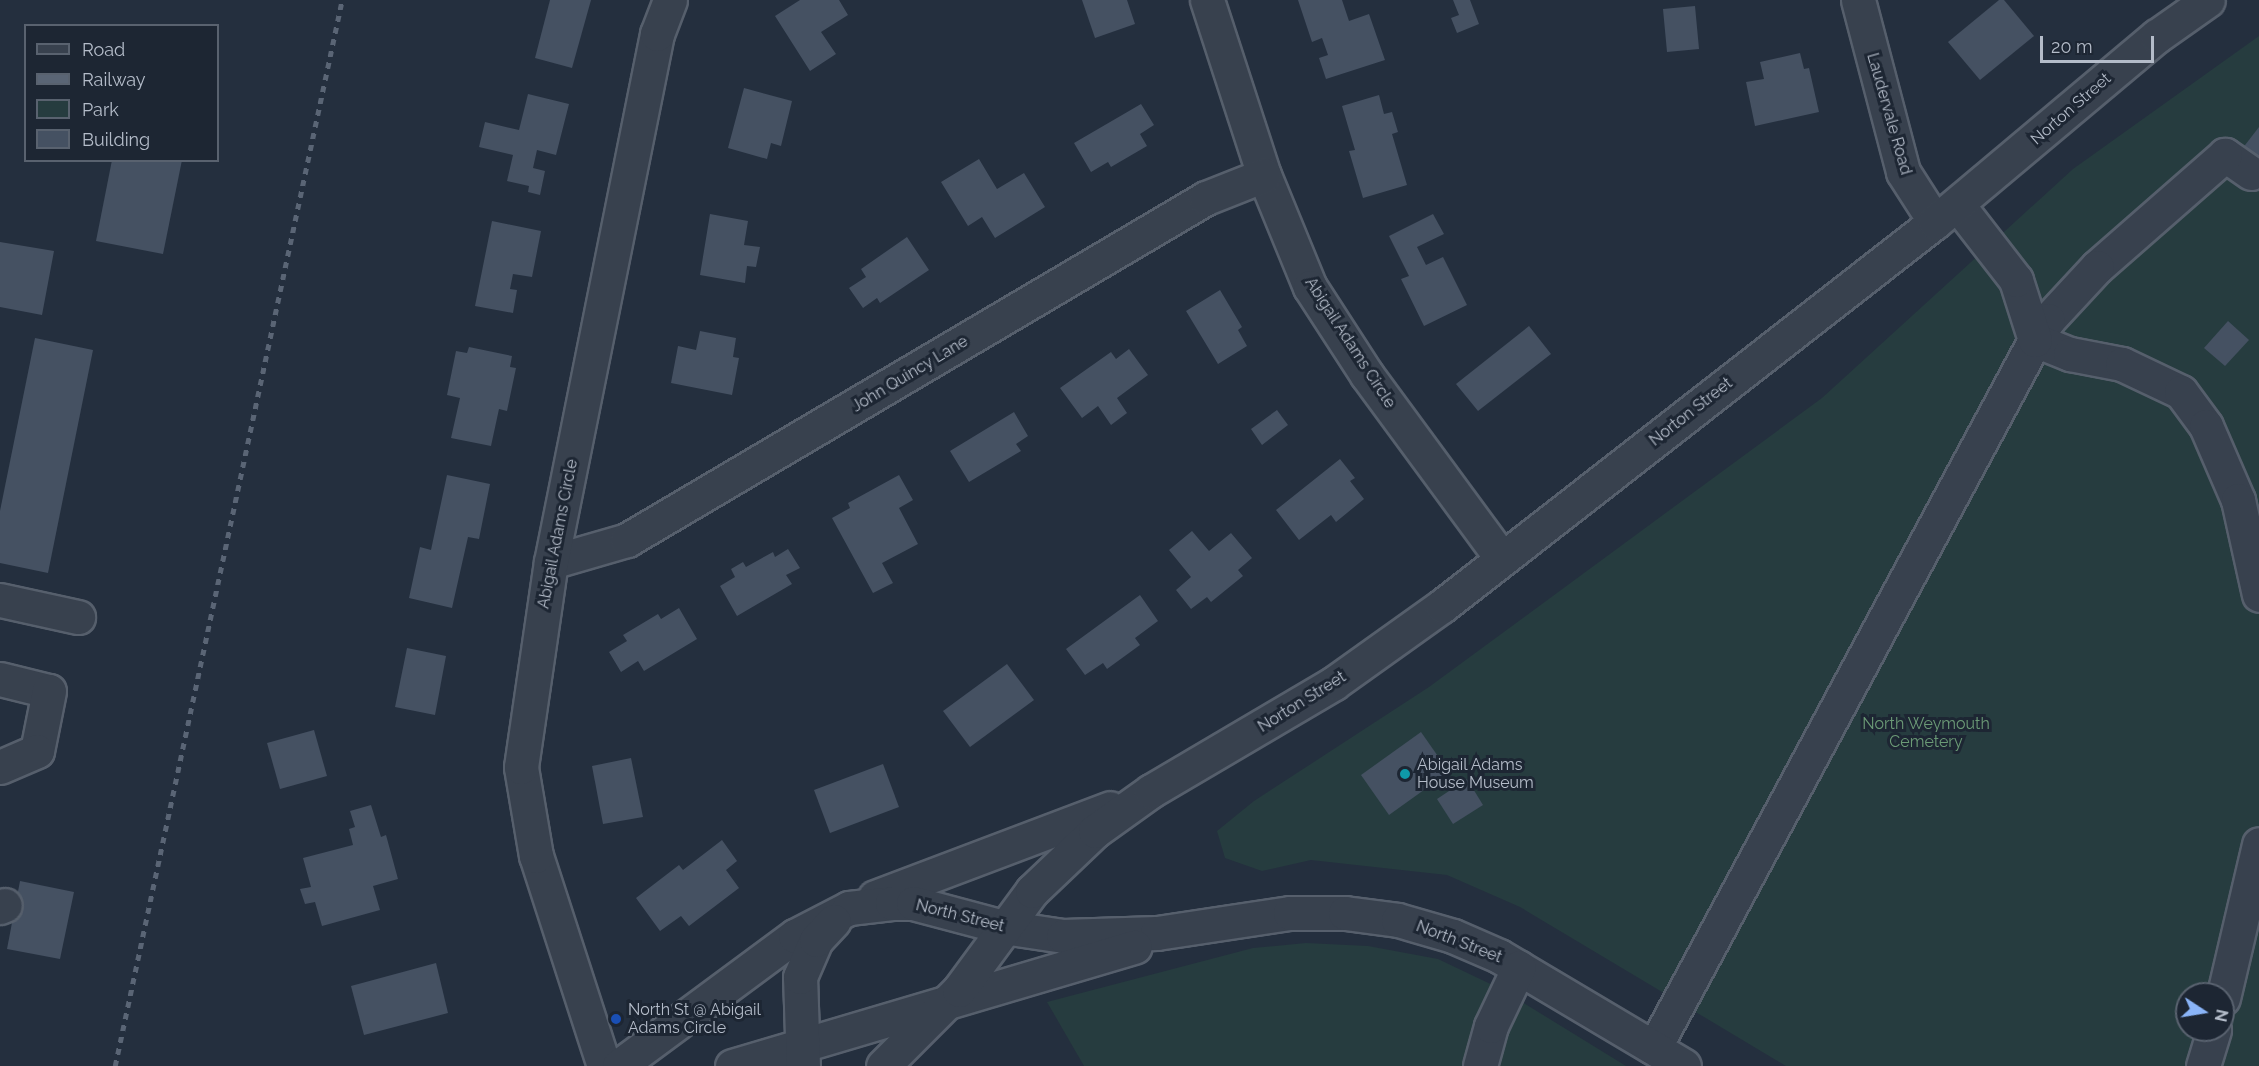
<!DOCTYPE html>
<html>
<head>
<meta charset="utf-8">
<style>
	body { margin:0 }
	#map { position:relative; width:2259px; height:1066px; overflow:hidden; background:#242f3e; font-family:Raleway,sans-serif }
	div>[style] { position:absolute }
	[style*='--x'] { left:calc(var(--x)*1px); top:calc(var(--y)*1px); width:calc(var(--w)*1px); rotate:calc(var(--a)*1deg) }
	.green>* { inset:0; background:#263c3f }
	.building>* { inset:0; background:#455162 }
	.roads { filter:drop-shadow(2px 0 #565f6c) drop-shadow(-2px 0 #565f6c) drop-shadow(0 2px #565f6c) drop-shadow(0 -2px #565f6c) }
	.minor>* { height:33px; margin:-16.5px; padding:0 16.5px; transform-origin:16.5px; border-radius:16.5px; background:#38414e }
	.rail>* { height:4.5px; margin-top:-2.25px; transform-origin:0; background:repeating-linear-gradient(90deg,#5a6575 0 6px,transparent 0 12px) }
	.dots>* { width:16px; height:16px; translate:-50% -50%; box-sizing:border-box; border:3px solid #1d2633; border-radius:50% }
	span { translate:-50% -50%; white-space:nowrap; text-align:center; line-height:1.15; -webkit-text-stroke:6px #1d2633; paint-order:stroke }
	.street-label { font-size:16px; color:#b4bcc9 }
	.park-label { font-size:16px; color:#6b9a76 }
	.poi-label { font-size:16px; color:#b4bcc9 }
	.left { translate:0 -50%; text-align:left }
	.legend { position:absolute; left:24px; top:24px; width:195px; height:138px; box-sizing:border-box; background:#1d2633; border:2px solid #59626f; margin:0; padding:8px 10px; list-style:none; font-size:18px; color:#b4bcc9 }
	.legend li { display:flex; align-items:center; gap:12px; height:30px }
	.legend b { width:30px; border:2px solid #59626f }
	.north { position:absolute; left:2175px; top:982px; width:60px; height:60px; box-sizing:border-box; background:#1d2633; border:2px solid #59626f; border-radius:50%; rotate:102deg; font-size:16px; font-weight:700; line-height:24px; text-align:center; color:#b4bcc9 }
	.north::after { content:''; display:block; margin:auto; width:21px; height:27px; background:#8ab4f8; clip-path:polygon(50% 0,100% 100%,50% 72%,0 100%) }
	.scale { position:absolute; left:2040px; top:36px; width:114px; height:27px; box-sizing:border-box; border:3px solid #b4bcc9; border-top:0; padding-left:8px; font-size:18px; line-height:21px; white-space:nowrap; color:#b4bcc9; -webkit-text-stroke:4px #1d2633; paint-order:stroke }
</style>
</head>
<body>
<div id="map">
	<div class="green">
		<i style="clip-path:polygon(evenodd,2259px 36px,2259px 1066px,1786px 1066px,1520px 907px,1447px 875px,1311px 860px,1262px 871px,1225px 858px,1217px 831px,1254px 801px,1429px 687px,1822px 398px,2073px 169px,2259px 36px,2187px 994px,2223px 994px,2223px 1030px,2187px 1030px,2187px 994px)"></i>
		<i style="clip-path:polygon(1306px 943px,1368px 946px,1438px 959px,1501px 989px,1626px 1066px,1084px 1066px,1047px 1002px,1253px 948px)"></i>
	</div>
	<div class="building">
		<i style="clip-path:polygon(550px 0,591px 0,572px 68px,535px 58px)"></i>
		<i style="clip-path:polygon(800px 0,839px 0,848px 15px,821px 32px,836px 54px,810px 71px,775px 16px)"></i>
		<i style="clip-path:polygon(1082px 0,1127px 0,1135px 24px,1095px 38px)"></i>
		<i style="clip-path:polygon(1298px 0,1342px 0,1349px 21px,1369px 14px,1385px 60px,1326px 79px,1319px 58px,1328px 55px,1322px 38px,1312px 42px)"></i>
		<i style="clip-path:polygon(1453px 0,1470px 0,1479px 24px,1457px 33px,1451px 18px,1459px 15px)"></i>
		<i style="clip-path:polygon(1999px 0,2004px 0,2034px 36px,1980px 80px,1948px 42px)"></i>
		<i style="clip-path:polygon(1695px 6px,1699px 49px,1667px 52px,1663px 9px)"></i>
		<i style="clip-path:polygon(1800px 53px,1804px 69px,1809px 68px,1819px 112px,1755px 126px,1746px 82px,1764px 79px,1760px 62px)"></i>
		<i style="clip-path:polygon(744px 88px,792px 101px,781px 146px,771px 143px,767px 159px,728px 148px)"></i>
		<i style="clip-path:polygon(528px 94px,569px 104px,556px 155px,537px 150px,533px 168px,545px 171px,540px 195px,528px 192px,529px 186px,507px 181px,513px 155px,479px 147px,485px 122px,519px 130px)"></i>
		<i style="clip-path:polygon(1379px 95px,1384px 114px,1392px 112px,1398px 132px,1392px 134px,1407px 185px,1363px 198px,1349px 151px,1355px 150px,1342px 106px)"></i>
		<i style="clip-path:polygon(1141px 104px,1154px 125px,1140px 134px,1147px 146px,1111px 167px,1108px 162px,1091px 172px,1074px 143px)"></i>
		<i style="clip-path:polygon(2259px 127px,2259px 161px,2242px 149px)"></i>
		<i style="clip-path:polygon(979px 159px,997px 189px,1024px 173px,1045px 207px,995px 238px,982px 217px,968px 226px,941px 182px)"></i>
		<i style="clip-path:polygon(112px 160px,182px 160px,163px 254px,96px 241px)"></i>
		<i style="clip-path:polygon(710px 214px,748px 221px,744px 245px,760px 247px,756px 267px,747px 266px,745px 283px,700px 275px)"></i>
		<i style="clip-path:polygon(1433px 214px,1444px 234px,1417px 247px,1426px 265px,1443px 257px,1467px 305px,1424px 326px,1401px 279px,1409px 276px,1389px 236px)"></i>
		<i style="clip-path:polygon(492px 221px,541px 231px,532px 277px,513px 274px,510px 289px,517px 290px,513px 313px,475px 306px)"></i>
		<i style="clip-path:polygon(907px 237px,929px 270px,880px 303px,877px 298px,863px 308px,849px 288px,866px 277px,861px 269px)"></i>
		<i style="clip-path:polygon(0 242px,54px 251px,42px 315px,0 307px)"></i>
		<i style="clip-path:polygon(1220px 290px,1242px 327px,1238px 330px,1247px 346px,1218px 364px,1186px 311px)"></i>
		<i style="clip-path:polygon(2228px 321px,2249px 340px,2225px 366px,2204px 348px)"></i>
		<i style="clip-path:polygon(1529px 326px,1551px 354px,1478px 411px,1456px 384px)"></i>
		<i style="clip-path:polygon(700px 331px,736px 338px,733px 357px,739px 358px,732px 395px,671px 383px,678px 346px,696px 350px)"></i>
		<i style="clip-path:polygon(35px 338px,93px 350px,48px 573px,0 563px,0 511px)"></i>
		<i style="clip-path:polygon(469px 347px,512px 356px,510px 367px,516px 368px,507px 411px,499px 409px,491px 446px,451px 438px,460px 398px,447px 395px,456px 351px,467px 353px)"></i>
		<i style="clip-path:polygon(1129px 349px,1148px 375px,1117px 398px,1127px 413px,1111px 425px,1098px 406px,1082px 418px,1060px 388px,1111px 352px,1116px 359px)"></i>
		<i style="clip-path:polygon(1277px 410px,1288px 425px,1262px 445px,1251px 429px)"></i>
		<i style="clip-path:polygon(1014px 412px,1028px 436px,1016px 444px,1021px 451px,969px 482px,950px 451px)"></i>
		<i style="clip-path:polygon(1340px 459px,1355px 478px,1350px 481px,1364px 499px,1336px 522px,1331px 515px,1299px 540px,1276px 510px)"></i>
		<i style="clip-path:polygon(447px 475px,490px 484px,479px 539px,468px 537px,452px 608px,409px 598px,420px 547px,431px 550px)"></i>
		<i style="clip-path:polygon(899px 475px,913px 500px,899px 508px,918px 544px,882px 563px,893px 583px,873px 593px,832px 518px,850px 508px,848px 503px)"></i>
		<i style="clip-path:polygon(1192px 531px,1209px 551px,1231px 533px,1252px 558px,1238px 570px,1243px 576px,1211px 602px,1207px 597px,1191px 609px,1176px 590px,1191px 577px,1169px 550px)"></i>
		<i style="clip-path:polygon(788px 549px,800px 568px,786px 575px,792px 584px,737px 616px,720px 586px,735px 577px,731px 569px,743px 562px,746px 567px,773px 552px,775px 557px)"></i>
		<i style="clip-path:polygon(1140px 595px,1158px 621px,1135px 638px,1140px 645px,1107px 669px,1103px 663px,1085px 675px,1066px 649px)"></i>
		<i style="clip-path:polygon(679px 608px,697px 639px,644px 671px,638px 661px,621px 672px,609px 652px,627px 641px,623px 635px,658px 614px,661px 619px)"></i>
		<i style="clip-path:polygon(407px 648px,446px 656px,435px 715px,395px 707px)"></i>
		<i style="clip-path:polygon(1007px 664px,1034px 700px,970px 747px,943px 711px)"></i>
		<i style="clip-path:polygon(314px 730px,327px 776px,280px 789px,267px 743px)"></i>
		<i style="clip-path:polygon(1421px 732px,1449px 772px,1389px 815px,1361px 775px)"></i>
		<i style="clip-path:polygon(631px 758px,643px 817px,603px 824px,592px 766px)"></i>
		<i style="clip-path:polygon(883px 764px,899px 807px,830px 833px,814px 790px)"></i>
		<i style="clip-path:polygon(1467px 779px,1483px 805px,1453px 824px,1437px 799px)"></i>
		<i style="clip-path:polygon(371px 805px,381px 837px,386px 835px,398px 879px,373px 886px,380px 910px,322px 926px,315px 902px,305px 904px,300px 889px,311px 887px,303px 858px,353px 845px,349px 829px,355px 827px,350px 811px)"></i>
		<i style="clip-path:polygon(722px 840px,737px 861px,726px 870px,739px 888px,689px 926px,681px 916px,660px 931px,636px 898px,679px 865px,683px 870px)"></i>
		<i style="clip-path:polygon(20px 881px,74px 892px,60px 959px,7px 949px)"></i>
		<i style="clip-path:polygon(436px 963px,448px 1013px,364px 1035px,351px 986px)"></i>
	</div>
	<div class="roads">
		<div class="minor">
			<i style="--x:1207;--y:0;--w:184;--a:72"></i>
			<i style="--x:1264;--y:175;--w:121;--a:67.7"></i>
			<i style="--x:1310;--y:287;--w:105;--a:57.1"></i>
			<i style="--x:1367;--y:375;--w:228;--a:53.7"></i>
			<i style="--x:1858;--y:0;--w:178;--a:75.3"></i>
			<i style="--x:1903;--y:172;--w:59;--a:57.4"></i>
			<i style="--x:2251;--y:173;--w:32;--a:-145"></i>
			<i style="--x:2225;--y:155;--w:170;--a:138.8"></i>
			<i style="--x:2097;--y:267;--w:72;--a:132.8"></i>
			<i style="--x:2048;--y:320;--w:24;--a:123"></i>
			<i style="--x:2035;--y:340;--w:38;--a:22"></i>
			<i style="--x:2070;--y:354;--w:53;--a:10.9"></i>
			<i style="--x:2122;--y:364;--w:65;--a:25.4"></i>
			<i style="--x:2181;--y:392;--w:42;--a:53.7"></i>
			<i style="--x:2206;--y:426;--w:81;--a:66.6"></i>
			<i style="--x:2238;--y:500;--w:97;--a:77.5"></i>
			<i style="--x:551;--y:562;--w:79;--a:-16.1"></i>
			<i style="--x:627;--y:540;--w:672;--a:-30.57"></i>
			<i style="--x:1206;--y:198;--w:62;--a:-21.6"></i>
			<i style="--x:0;--y:600;--w:80;--a:12.3"></i>
			<i style="--x:0;--y:679;--w:50;--a:13.8"></i>
			<i style="--x:49;--y:691;--w:61;--a:101.3"></i>
			<i style="--x:37;--y:751;--w:40;--a:156.6"></i>
			<i style="--x:875;--y:897;--w:251;--a:-20.7"></i>
			<i style="--x:0;--y:907;--w:5;--a:-22"></i>
			<i style="--x:2223;--y:998;--w:158;--a:-76.8"></i>
			<i style="--x:1654;--y:1048;--w:804;--a:-61.71"></i>
			<i style="--x:2035;--y:340;--w:63;--a:-107.6"></i>
			<i style="--x:2016;--y:280;--w:96;--a:-127.8"></i>
			<i style="--x:604;--y:1066;--w:221;--a:-107.9"></i>
			<i style="--x:536;--y:856;--w:90;--a:-99.6"></i>
			<i style="--x:521;--y:767;--w:207;--a:-81.7"></i>
			<i style="--x:551;--y:562;--w:539;--a:-78.65"></i>
			<i style="--x:657;--y:34;--w:36;--a:-69"></i>
			<i style="--x:619;--y:1066;--w:219;--a:-36.5"></i>
			<i style="--x:795;--y:936;--w:61;--a:-27.4"></i>
			<i style="--x:849;--y:908;--w:43;--a:-6.6"></i>
			<i style="--x:892;--y:903;--w:21;--a:0"></i>
			<i style="--x:913;--y:903;--w:93;--a:14.9"></i>
			<i style="--x:1003;--y:927;--w:61;--a:8.5"></i>
			<i style="--x:1063;--y:936;--w:94;--a:-1.8"></i>
			<i style="--x:1157;--y:933;--w:134;--a:-8.6"></i>
			<i style="--x:1290;--y:913;--w:55;--a:0"></i>
			<i style="--x:1345;--y:913;--w:53;--a:7.5"></i>
			<i style="--x:1398;--y:920;--w:57;--a:16.2"></i>
			<i style="--x:1453;--y:936;--w:50;--a:23.5"></i>
			<i style="--x:1499;--y:956;--w:215;--a:30.7"></i>
			<i style="--x:732;--y:1066;--w:420;--a:-16.5"></i>
			<i style="--x:803;--y:1066;--w:89;--a:-91.9"></i>
			<i style="--x:800;--y:977;--w:40;--a:-66.6"></i>
			<i style="--x:816;--y:940;--w:26;--a:-47"></i>
			<i style="--x:883;--y:1066;--w:107;--a:-45"></i>
			<i style="--x:959;--y:990;--w:123;--a:-53.6"></i>
			<i style="--x:1032;--y:891;--w:87;--a:-43.6"></i>
			<i style="--x:1095;--y:831;--w:69;--a:-35.5"></i>
			<i style="--x:1151;--y:791;--w:212;--a:-30.5"></i>
			<i style="--x:1334;--y:683;--w:133;--a:-35.5"></i>
			<i style="--x:1442;--y:606;--w:625;--a:-37.92"></i>
			<i style="--x:1935;--y:222;--w:290;--a:-40"></i>
			<i style="--x:2157;--y:36;--w:62;--a:-35.2"></i>
			<i style="--x:1480;--y:1066;--w:41;--a:-74.6"></i>
			<i style="--x:1491;--y:1026;--w:65;--a:-64.6"></i>
			<i style="--x:2203;--y:1066;--w:38;--a:-73"></i>
		</div>
	</div>
	<div class="rail">
		<i style="--x:115;--y:1066;--w:1090;--a:-77.98"></i>
	</div>
	<div class="dots">
		<i style="left:1405px;top:774px;background:#0f9aa8"></i>
		<i style="left:616px;top:1019px;background:#1a4fb4"></i>
	</div>
	<div class="street-label">
		<span style="left:2071px;top:109px;rotate:-41deg">Norton Street</span>
		<span style="left:1889px;top:114px;rotate:74deg">Laudervale Road</span>
		<span style="left:1350px;top:343px;rotate:57deg">Abigail Adams Circle</span>
		<span style="left:910px;top:374px;rotate:-31deg">John Quincy Lane</span>
		<span style="left:1691px;top:412px;rotate:-38deg">Norton Street</span>
		<span style="left:558px;top:534px;rotate:-79deg">Abigail Adams Circle</span>
		<span style="left:1302px;top:702px;rotate:-32deg">Norton Street</span>
		<span style="left:960px;top:916px;rotate:14deg">North Street</span>
		<span style="left:1459px;top:942px;rotate:21deg">North Street</span>
	</div>
	<div class="park-label">
		<span style="left:1926px;top:733px">North Weymouth<br>Cemetery</span>
	</div>
	<div class="poi-label">
		<span class="left" style="left:1417px;top:774px">Abigail Adams<br>House Museum</span>
		<span class="left" style="left:628px;top:1019px">North St @ Abigail<br>Adams Circle</span>
	</div>
	<ul class="legend">
	<li><b style="height:8px;background:#38414e"></b>Road</li>
	<li><b style="height:8px;background:#5a6575"></b>Railway</li>
	<li><b style="height:16px;background:#263c3f"></b>Park</li>
	<li><b style="height:16px;background:#455162"></b>Building</li>
	</ul>
	<div class="north">N</div>
	<div class="scale">20 m</div>
</div>
</body>
</html>
